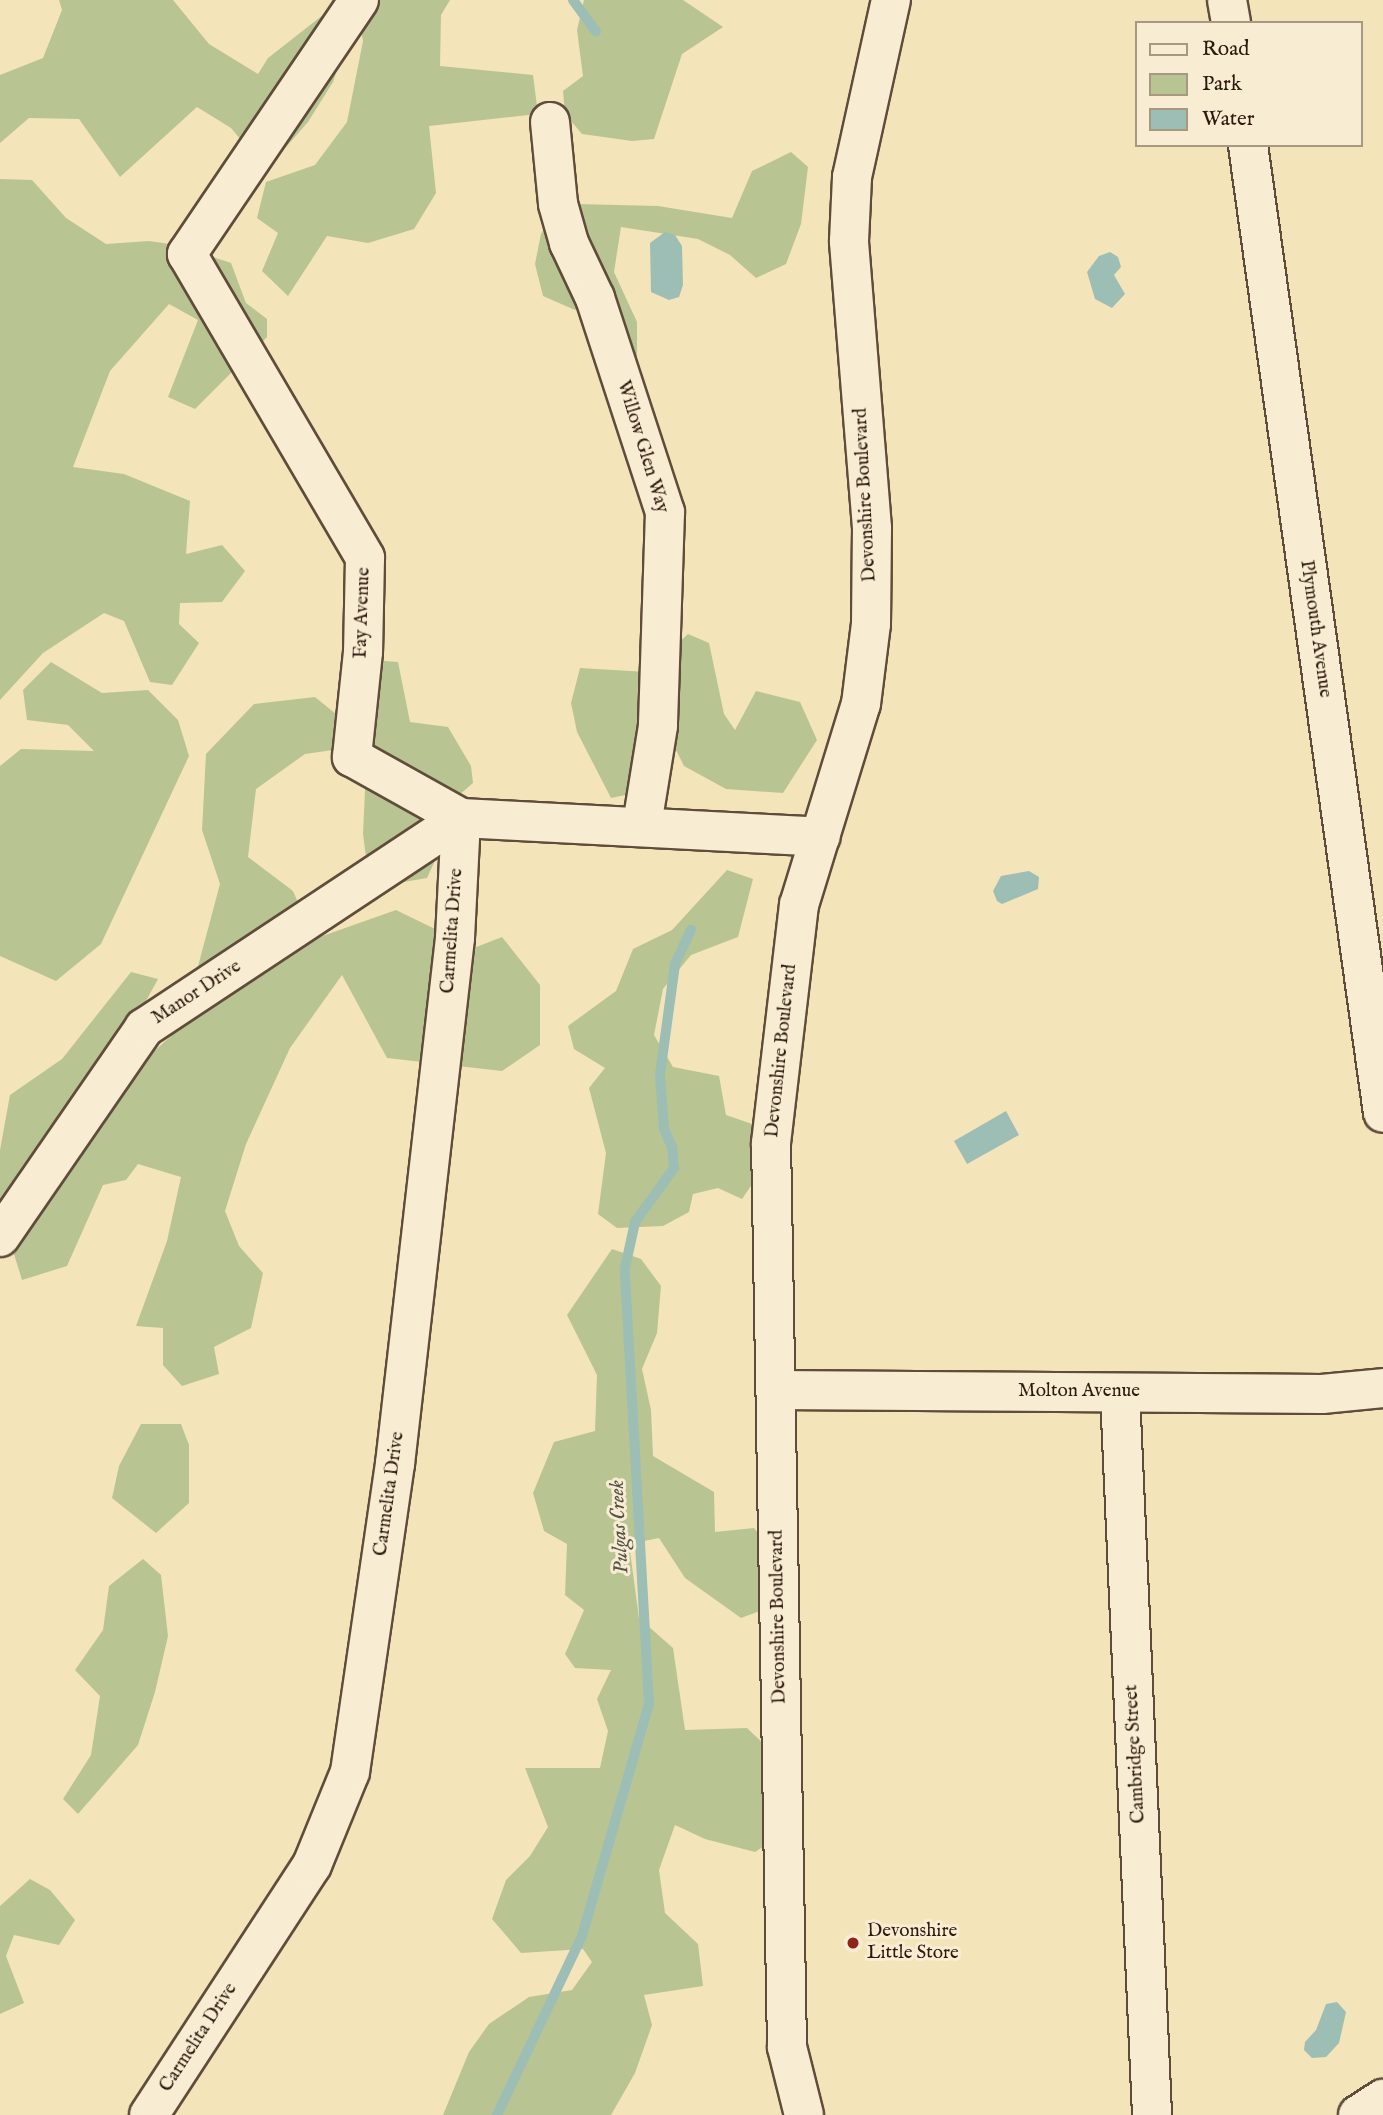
<!DOCTYPE html>
<html>
<head>
<meta charset="utf-8">
<style>
	body { margin:0 }
	#map { position:relative; width:1383px; height:2115px; overflow:hidden; background:#f4e4b9; font-family:"IM FELL English",serif }
	div>[style] { position:absolute }
	[style*='--x'] { left:calc(var(--x)*1px); top:calc(var(--y)*1px); width:calc(var(--w)*1px); rotate:calc(var(--a)*1deg) }
	.green>* { inset:0; background:#b8c592 }
	.water>* { inset:0; background:#9dbeb5 }
	.stream>* { height:10px; margin:-5px; padding:0 5px; transform-origin:5px; border-radius:5px; background:#9dbeb5 }
	.roads { filter:drop-shadow(2px 0 #604c3a) drop-shadow(-2px 0 #604c3a) drop-shadow(0 2px #604c3a) drop-shadow(0 -2px #604c3a) }
	.street>* { height:38px; margin:-19px; padding:0 19px; transform-origin:19px; border-radius:19px; background:#f8edd2 }
	.secondary>* { height:38px; margin:-19px; padding:0 19px; transform-origin:19px; border-radius:19px; background:#f8edd2 }
	.dots>* { width:19px; height:19px; translate:-50% -50%; box-sizing:border-box; border:4px solid #f8edd2; border-radius:50% }
	span { translate:-50% -50%; white-space:nowrap; text-align:center; line-height:1.15; -webkit-text-stroke:6px #f8edd2; paint-order:stroke }
	.street-label { font-size:19px; color:#2e190f }
	.poi-label { font-size:19px; color:#2e190f }
	.left { translate:0 -50%; text-align:left }
	.water-label { font-size:21px; color:#555349; font-style:italic }
	.legend { position:absolute; left:1135px; top:21px; width:228px; height:126px; box-sizing:border-box; background:#f8edd2; border:2px solid #a79884; margin:0; padding:9px 12px; list-style:none; font-size:21px; color:#2e190f }
	.legend li { display:flex; align-items:center; gap:14px; height:35px }
	.legend b { width:35px; border:2px solid #a79884 }
</style>
</head>
<body>
<div id="map">
	<div class="green">
		<i style="clip-path:polygon(59px 0,173px 0,209px 44px,258px 74px,268px 58px,337px 4px,342px 55px,333px 82px,308px 122px,266px 170px,231px 128px,197px 107px,120px 177px,79px 119px,29px 118px,0 143px,0 75px,43px 58px,62px 10px)"></i>
		<i style="clip-path:polygon(355px 0,450px 0,441px 15px,440px 66px,533px 75px,538px 114px,429px 126px,436px 193px,414px 229px,368px 243px,327px 236px,288px 296px,262px 271px,278px 233px,257px 218px,266px 182px,315px 165px,347px 122px,363px 41px)"></i>
		<i style="clip-path:polygon(584px 0,683px 0,723px 27px,682px 54px,654px 139px,632px 141px,582px 134px,565px 114px,563px 91px,583px 76px,577px 30px)"></i>
		<i style="clip-path:polygon(791px 152px,808px 167px,801px 224px,786px 264px,756px 278px,730px 255px,698px 239px,621px 227px,614px 272px,637px 322px,637px 362px,602px 361px,584px 329px,617px 315px,612px 299px,575px 310px,543px 296px,535px 264px,541px 234px,549px 221px,576px 204px,658px 206px,732px 218px,752px 171px)"></i>
		<i style="clip-path:polygon(0 179px,32px 180px,66px 218px,106px 244px,149px 241px,177px 245px,231px 263px,246px 303px,267px 319px,267px 337px,195px 409px,168px 397px,198px 320px,169px 304px,110px 371px,73px 467px,124px 474px,190px 501px,186px 554px,222px 545px,245px 571px,222px 602px,180px 603px,179px 624px,199px 643px,172px 685px,150px 682px,124px 621px,104px 613px,43px 653px,0 700px)"></i>
		<i style="clip-path:polygon(688px 634px,709px 643px,724px 714px,735px 730px,756px 691px,800px 702px,817px 740px,783px 793px,726px 789px,684px 766px,670px 738px,630px 794px,611px 798px,577px 732px,571px 703px,580px 668px,647px 672px)"></i>
		<i style="clip-path:polygon(371px 660px,398px 662px,410px 722px,448px 727px,471px 766px,473px 783px,429px 821px,434px 863px,427px 878px,392px 884px,366px 857px,363px 834px)"></i>
		<i style="clip-path:polygon(51px 662px,102px 693px,148px 690px,178px 720px,189px 756px,101px 944px,56px 981px,0 956px,0 766px,21px 749px,94px 751px,68px 725px,27px 720px,23px 690px)"></i>
		<i style="clip-path:polygon(315px 697px,342px 719px,333px 750px,305px 754px,256px 789px,248px 857px,293px 891px,314px 939px,396px 910px,435px 929px,443px 960px,502px 937px,540px 985px,540px 1045px,502px 1071px,387px 1058px,342px 975px,290px 1048px,246px 1144px,225px 1211px,239px 1246px,263px 1273px,251px 1328px,214px 1347px,219px 1374px,182px 1386px,163px 1365px,163px 1328px,136px 1326px,167px 1241px,181px 1177px,138px 1164px,126px 1180px,103px 1185px,67px 1266px,22px 1280px,0 1209px,0 1150px,10px 1095px,62px 1059px,131px 972px,158px 979px,130px 1030px,151px 1054px,182px 1026px,220px 884px,202px 830px,206px 754px,254px 704px)"></i>
		<i style="clip-path:polygon(727px 870px,753px 879px,738px 937px,691px 955px,663px 989px,654px 1035px,673px 1067px,719px 1076px,726px 1115px,758px 1126px,761px 1171px,742px 1199px,718px 1188px,693px 1194px,689px 1212px,663px 1226px,617px 1228px,598px 1214px,606px 1153px,589px 1088px,605px 1068px,574px 1049px,568px 1026px,616px 991px,633px 949px,672px 930px)"></i>
		<i style="clip-path:polygon(612px 1249px,641px 1259px,661px 1286px,657px 1333px,642px 1369px,651px 1410px,653px 1456px,714px 1492px,715px 1532px,754px 1528px,773px 1552px,771px 1607px,741px 1618px,685px 1578px,659px 1538px,629px 1544px,639px 1618px,673px 1648px,685px 1730px,747px 1728px,767px 1747px,792px 1827px,755px 1852px,705px 1839px,675px 1825px,659px 1870px,665px 1913px,698px 1944px,703px 1986px,644px 1995px,652px 2025px,635px 2073px,611px 2115px,443px 2115px,469px 2052px,489px 2024px,529px 1997px,572px 1990px,592px 1962px,583px 1949px,521px 1953px,492px 1919px,506px 1880px,530px 1856px,548px 1827px,525px 1768px,600px 1768px,608px 1731px,597px 1699px,611px 1670px,575px 1668px,565px 1654px,584px 1610px,565px 1595px,567px 1544px,544px 1531px,533px 1493px,554px 1442px,595px 1431px,597px 1375px,567px 1315px)"></i>
		<i style="clip-path:polygon(141px 1424px,181px 1424px,189px 1445px,189px 1503px,156px 1533px,112px 1498px,119px 1466px)"></i>
		<i style="clip-path:polygon(143px 1559px,161px 1575px,168px 1636px,155px 1692px,138px 1745px,78px 1814px,63px 1799px,91px 1755px,100px 1696px,75px 1670px,103px 1630px,109px 1586px)"></i>
		<i style="clip-path:polygon(30px 1879px,50px 1890px,75px 1920px,59px 1945px,14px 1935px,6px 1956px,24px 2003px,0 2014px,0 1906px)"></i>
	</div>
	<div class="water">
		<i style="clip-path:polygon(665px 232px,675px 235px,682px 246px,683px 285px,679px 297px,669px 300px,651px 292px,650px 243px)"></i>
		<i style="clip-path:polygon(1110px 252px,1118px 257px,1121px 267px,1114px 275px,1125px 294px,1112px 308px,1095px 299px,1087px 272px,1099px 256px)"></i>
		<i style="clip-path:polygon(1029px 871px,1039px 877px,1038px 889px,1002px 904px,997px 901px,993px 891px,1001px 876px)"></i>
		<i style="clip-path:polygon(1006px 1111px,1019px 1135px,967px 1164px,954px 1141px)"></i>
		<i style="clip-path:polygon(1337px 2002px,1346px 2012px,1339px 2043px,1326px 2057px,1312px 2058px,1304px 2050px,1305px 2042px,1316px 2030px,1326px 2004px)"></i>
	</div>
	<div class="stream">
		<i style="--x:573;--y:0;--w:39;--a:54"></i>
		<i style="--x:497;--y:2115;--w:198;--a:-64.6"></i>
		<i style="--x:582;--y:1936;--w:241;--a:-73.9"></i>
		<i style="--x:649;--y:1704;--w:437;--a:-93.2"></i>
		<i style="--x:625;--y:1268;--w:47;--a:-77.7"></i>
		<i style="--x:635;--y:1222;--w:67;--a:-54.2"></i>
		<i style="--x:674;--y:1168;--w:21;--a:-95"></i>
		<i style="--x:672;--y:1147;--w:20;--a:-114"></i>
		<i style="--x:664;--y:1129;--w:55;--a:-94.2"></i>
		<i style="--x:660;--y:1074;--w:111;--a:-82.2"></i>
		<i style="--x:675;--y:964;--w:38;--a:-65"></i>
	</div>
	<div class="roads">
		<div class="street">
			<i style="--x:359;--y:0;--w:307;--a:124.1"></i>
			<i style="--x:187;--y:254;--w:352;--a:59.6"></i>
			<i style="--x:365;--y:558;--w:94;--a:91.2"></i>
			<i style="--x:363;--y:652;--w:106;--a:96"></i>
			<i style="--x:352;--y:757;--w:125;--a:29.2"></i>
			<i style="--x:461;--y:818;--w:360;--a:3"></i>
			<i style="--x:1227;--y:0;--w:23;--a:80"></i>
			<i style="--x:550;--y:122;--w:82;--a:84.4"></i>
			<i style="--x:558;--y:204;--w:41;--a:74.2"></i>
			<i style="--x:569;--y:243;--w:61;--a:64.7"></i>
			<i style="--x:595;--y:298;--w:225;--a:71.9"></i>
			<i style="--x:665;--y:512;--w:214;--a:91.9"></i>
			<i style="--x:658;--y:726;--w:100;--a:99.2"></i>
			<i style="--x:1248;--y:145;--w:977;--a:82.06"></i>
			<i style="--x:0;--y:1237;--w:254;--a:-55.4"></i>
			<i style="--x:144;--y:1028;--w:380;--a:-33.5"></i>
			<i style="--x:776;--y:1390;--w:546;--a:0.42"></i>
			<i style="--x:1322;--y:1394;--w:61;--a:-5.6"></i>
			<i style="--x:1120;--y:1393;--w:723;--a:87.46"></i>
			<i style="--x:149;--y:2115;--w:298;--a:-56.9"></i>
			<i style="--x:312;--y:1865;--w:100;--a:-67.8"></i>
			<i style="--x:350;--y:1772;--w:311;--a:-81.7"></i>
			<i style="--x:395;--y:1464;--w:529;--a:-83.49"></i>
			<i style="--x:455;--y:938;--w:120;--a:-87.1"></i>
			<i style="--x:804;--y:2115;--w:70;--a:-104"></i>
			<i style="--x:787;--y:2047;--w:904;--a:-91.01"></i>
			<i style="--x:771;--y:1143;--w:240;--a:-83.3"></i>
			<i style="--x:799;--y:905;--w:210;--a:-72.9"></i>
			<i style="--x:861;--y:704;--w:81;--a:-82.9"></i>
			<i style="--x:871;--y:624;--w:96;--a:-89.4"></i>
			<i style="--x:872;--y:528;--w:288;--a:-94.6"></i>
			<i style="--x:849;--y:241;--w:64;--a:-87.3"></i>
			<i style="--x:852;--y:177;--w:181;--a:-77.6"></i>
		</div>
		<div class="secondary">
			<i style="--x:1358;--y:2115;--w:30;--a:-33"></i>
		</div>
	</div>
	<div class="dots">
		<i style="left:853px;top:1943px;background:#8f2418"></i>
	</div>
	<div class="street-label">
		<span style="left:642px;top:447px;rotate:73deg">Willow Glen Way</span>
		<span style="left:866px;top:495px;rotate:-93deg">Devonshire Boulevard</span>
		<span style="left:363px;top:613px;rotate:-88deg">Fay Avenue</span>
		<span style="left:1315px;top:629px;rotate:82deg">Plymouth Avenue</span>
		<span style="left:453px;top:931px;rotate:-86deg">Carmelita Drive</span>
		<span style="left:197px;top:993px;rotate:-33deg">Manor Drive</span>
		<span style="left:782px;top:1051px;rotate:-84deg">Devonshire Boulevard</span>
		<span style="left:1079px;top:1392px">Molton Avenue</span>
		<span style="left:390px;top:1494px;rotate:-82deg">Carmelita Drive</span>
		<span style="left:779px;top:1617px;rotate:-91deg">Devonshire Boulevard</span>
		<span style="left:1136px;top:1754px;rotate:-93deg">Cambridge Street</span>
		<span style="left:199px;top:2038px;rotate:-57deg">Carmelita Drive</span>
	</div>
	<div class="poi-label">
		<span class="left" style="left:867px;top:1943px">Devonshire<br>Little Store</span>
	</div>
	<div class="water-label">
		<span style="left:620px;top:1527px;rotate:-93deg">Pulgas Creek</span>
	</div>
	<ul class="legend">
	<li><b style="height:9px;background:#f8edd2"></b>Road</li>
	<li><b style="height:19px;background:#b8c592"></b>Park</li>
	<li><b style="height:19px;background:#9dbeb5"></b>Water</li>
	</ul>
</div>
</body>
</html>
